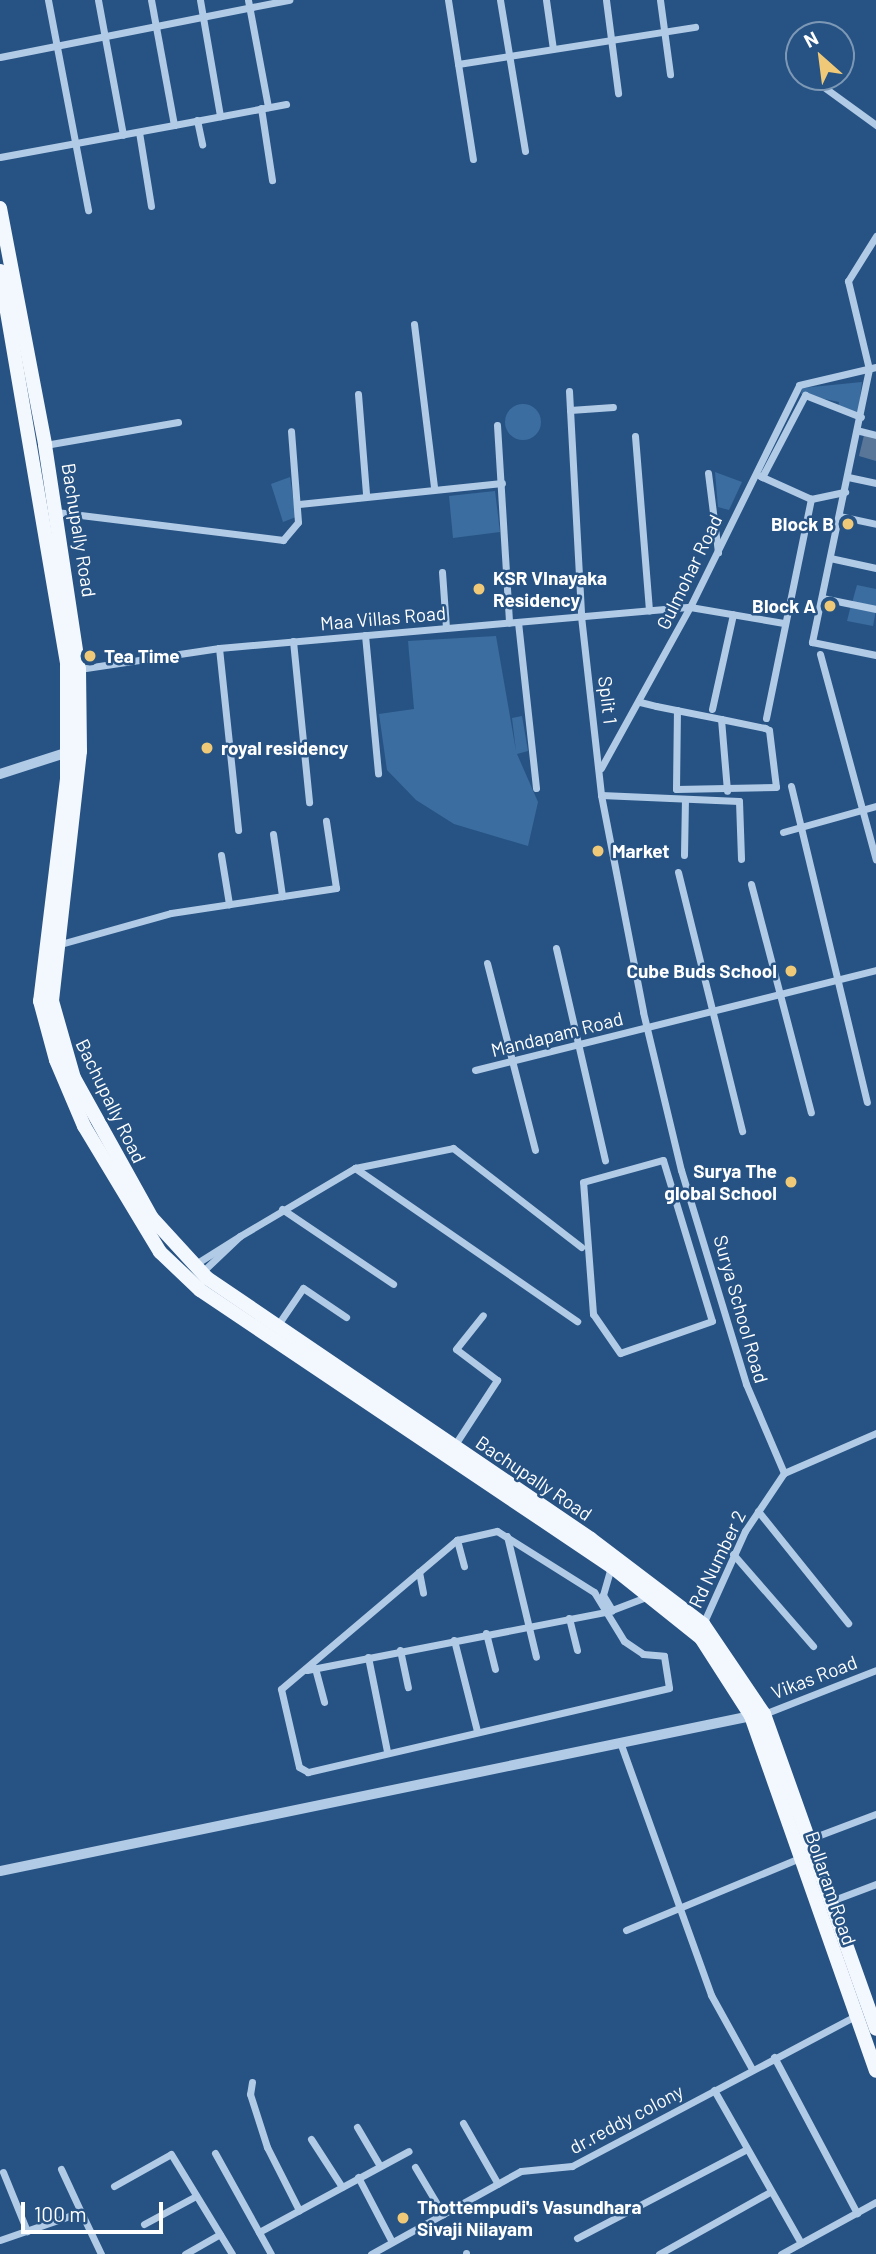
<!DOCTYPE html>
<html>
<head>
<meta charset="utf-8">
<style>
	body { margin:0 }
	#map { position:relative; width:876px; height:2254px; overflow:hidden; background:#275384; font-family:Barlow,sans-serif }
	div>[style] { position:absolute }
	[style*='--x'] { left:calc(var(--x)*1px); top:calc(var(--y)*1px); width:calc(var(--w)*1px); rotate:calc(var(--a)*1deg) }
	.green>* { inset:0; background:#3c6da0 }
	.round { border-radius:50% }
	.water>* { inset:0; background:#597699 }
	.minor>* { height:7px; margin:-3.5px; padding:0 3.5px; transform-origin:3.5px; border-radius:3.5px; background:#b1cbe7 }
	.tertiary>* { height:10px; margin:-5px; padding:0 5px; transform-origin:5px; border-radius:5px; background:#b1cbe7 }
	.primary>* { height:14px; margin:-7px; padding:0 7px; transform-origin:7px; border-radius:7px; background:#f3f7fe }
	.dots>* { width:19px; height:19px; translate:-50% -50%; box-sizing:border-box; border:4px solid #275384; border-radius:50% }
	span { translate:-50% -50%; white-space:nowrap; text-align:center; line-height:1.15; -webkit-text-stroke:5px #275384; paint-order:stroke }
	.poi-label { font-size:19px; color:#fff; font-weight:700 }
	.right { translate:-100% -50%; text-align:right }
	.left { translate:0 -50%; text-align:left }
	.street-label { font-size:19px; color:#fff }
	.north { position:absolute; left:785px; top:21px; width:70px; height:70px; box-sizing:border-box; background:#275384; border:2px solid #7d98b5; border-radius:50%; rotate:332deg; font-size:19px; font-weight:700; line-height:28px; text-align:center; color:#fff }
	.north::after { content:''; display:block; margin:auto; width:24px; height:32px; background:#efc977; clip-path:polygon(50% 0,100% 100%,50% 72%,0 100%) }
	.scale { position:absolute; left:21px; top:2202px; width:142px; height:32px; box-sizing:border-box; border:4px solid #fff; border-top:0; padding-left:9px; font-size:21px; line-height:24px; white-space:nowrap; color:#fff; -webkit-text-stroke:5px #275384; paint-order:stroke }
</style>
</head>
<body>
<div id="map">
	<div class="green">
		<i style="clip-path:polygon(862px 382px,858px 414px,838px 409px,839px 402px,801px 394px,802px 388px)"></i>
		<i class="round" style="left:505px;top:404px;width:36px;height:36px"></i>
		<i style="clip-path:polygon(715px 472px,742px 482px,729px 510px,718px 507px)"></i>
		<i style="clip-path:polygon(290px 477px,296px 517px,283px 522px,271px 484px)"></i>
		<i style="clip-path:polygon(495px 491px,500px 532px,453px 538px,449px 496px)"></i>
		<i style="clip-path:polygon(857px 585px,876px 589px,876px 607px,852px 603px)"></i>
		<i style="clip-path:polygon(851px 605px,876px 610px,873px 626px,847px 621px)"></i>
		<i style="clip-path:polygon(496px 636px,516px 751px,512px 718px,522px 716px,528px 751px,517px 754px,538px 802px,528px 846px,454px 824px,416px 800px,387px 770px,379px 714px,414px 709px,408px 641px)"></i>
	</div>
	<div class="water">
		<i style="clip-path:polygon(864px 435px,876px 438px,876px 461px,859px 456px)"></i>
	</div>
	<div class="minor">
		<i style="--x:48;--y:0;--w:214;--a:79.2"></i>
		<i style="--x:98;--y:0;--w:137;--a:79.5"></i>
		<i style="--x:200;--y:0;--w:118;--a:80.2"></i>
		<i style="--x:248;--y:0;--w:109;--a:79.4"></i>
		<i style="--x:448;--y:0;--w:161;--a:81.1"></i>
		<i style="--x:500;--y:0;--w:153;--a:80.6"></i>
		<i style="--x:546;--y:0;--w:49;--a:81.9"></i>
		<i style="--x:606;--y:0;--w:94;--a:82.6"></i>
		<i style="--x:660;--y:0;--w:75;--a:82.3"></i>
		<i style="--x:0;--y:57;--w:295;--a:-11.2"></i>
		<i style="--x:458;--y:64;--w:240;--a:-8.9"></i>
		<i style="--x:810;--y:77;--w:82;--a:36"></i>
		<i style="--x:261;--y:108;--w:73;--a:81.3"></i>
		<i style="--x:197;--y:120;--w:25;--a:78"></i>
		<i style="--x:174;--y:125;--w:114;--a:-10.6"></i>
		<i style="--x:139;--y:132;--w:75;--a:80.8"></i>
		<i style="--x:0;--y:157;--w:177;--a:-10.4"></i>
		<i style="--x:174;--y:125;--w:127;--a:-100.4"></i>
		<i style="--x:876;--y:236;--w:53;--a:121.9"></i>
		<i style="--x:848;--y:281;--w:90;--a:76.6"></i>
		<i style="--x:869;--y:369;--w:279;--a:101.8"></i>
		<i style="--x:812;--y:642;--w:65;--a:11.5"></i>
		<i style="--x:414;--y:324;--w:164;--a:83"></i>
		<i style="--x:569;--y:391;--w:225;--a:86.9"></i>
		<i style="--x:581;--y:616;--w:180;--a:83.6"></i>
		<i style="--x:601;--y:795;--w:221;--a:79"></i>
		<i style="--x:643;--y:1012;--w:163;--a:76.5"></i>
		<i style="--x:681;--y:1170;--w:224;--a:73.1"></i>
		<i style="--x:746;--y:1384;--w:97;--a:66.9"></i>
		<i style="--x:358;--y:394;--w:100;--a:85.4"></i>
		<i style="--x:570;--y:410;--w:43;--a:-4"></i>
		<i style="--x:497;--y:425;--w:198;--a:86.5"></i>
		<i style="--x:860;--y:431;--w:16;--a:14"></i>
		<i style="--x:635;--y:436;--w:175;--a:85.4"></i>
		<i style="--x:45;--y:445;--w:135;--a:-9.8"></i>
		<i style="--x:708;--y:473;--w:80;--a:82.8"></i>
		<i style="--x:760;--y:476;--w:56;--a:24.3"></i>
		<i style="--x:811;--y:499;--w:35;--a:-12"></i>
		<i style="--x:762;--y:477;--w:93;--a:-62.3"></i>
		<i style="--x:805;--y:395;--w:60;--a:21.4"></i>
		<i style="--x:848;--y:477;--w:29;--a:12"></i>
		<i style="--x:299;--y:504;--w:204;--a:-5.9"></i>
		<i style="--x:56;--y:512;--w:229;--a:7"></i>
		<i style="--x:283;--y:540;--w:23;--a:-50"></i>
		<i style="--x:298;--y:522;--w:91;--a:-94.4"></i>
		<i style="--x:839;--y:516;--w:38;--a:12"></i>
		<i style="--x:830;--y:558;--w:47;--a:12.3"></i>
		<i style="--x:442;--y:572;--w:56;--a:85.9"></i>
		<i style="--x:822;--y:598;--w:55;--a:11.5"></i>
		<i style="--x:518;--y:622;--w:167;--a:83.8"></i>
		<i style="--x:365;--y:635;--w:139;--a:84.6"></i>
		<i style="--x:293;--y:641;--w:162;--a:84.3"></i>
		<i style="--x:219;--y:648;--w:183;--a:84"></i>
		<i style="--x:820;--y:654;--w:213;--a:74.8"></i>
		<i style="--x:79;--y:669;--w:142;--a:-8.5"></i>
		<i style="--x:219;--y:648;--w:473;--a:-5"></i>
		<i style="--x:690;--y:607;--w:95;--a:9.7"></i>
		<i style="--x:640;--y:702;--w:16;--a:14"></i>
		<i style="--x:656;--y:706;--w:66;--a:11.3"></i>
		<i style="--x:721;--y:719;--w:45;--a:11.6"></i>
		<i style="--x:765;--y:728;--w:4;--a:27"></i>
		<i style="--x:769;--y:730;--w:57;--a:83"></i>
		<i style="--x:776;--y:787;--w:100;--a:178.9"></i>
		<i style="--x:676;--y:789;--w:79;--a:-89.3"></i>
		<i style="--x:712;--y:709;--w:97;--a:-77.5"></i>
		<i style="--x:766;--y:718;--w:224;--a:-78.4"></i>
		<i style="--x:721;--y:719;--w:72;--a:85.2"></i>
		<i style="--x:601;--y:768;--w:184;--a:-61.1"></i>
		<i style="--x:690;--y:607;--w:247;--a:-63.8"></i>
		<i style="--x:799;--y:385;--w:79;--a:-13.2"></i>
		<i style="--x:791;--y:786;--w:325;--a:76.5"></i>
		<i style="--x:601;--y:795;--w:138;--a:2.5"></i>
		<i style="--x:739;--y:801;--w:58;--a:88"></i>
		<i style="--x:783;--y:832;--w:97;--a:-15.6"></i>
		<i style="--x:273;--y:834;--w:63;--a:81.7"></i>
		<i style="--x:221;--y:855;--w:50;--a:80.7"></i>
		<i style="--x:684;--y:855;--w:56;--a:-89"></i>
		<i style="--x:678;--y:872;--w:267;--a:76.1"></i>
		<i style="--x:751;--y:884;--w:236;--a:75.3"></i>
		<i style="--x:57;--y:945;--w:118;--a:-15.7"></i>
		<i style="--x:171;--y:913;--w:167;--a:-8.6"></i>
		<i style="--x:336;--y:888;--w:68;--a:-98.5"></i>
		<i style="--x:556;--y:948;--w:218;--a:77"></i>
		<i style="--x:487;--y:963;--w:193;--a:75.6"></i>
		<i style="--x:475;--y:1070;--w:413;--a:-14"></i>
		<i style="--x:663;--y:1160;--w:168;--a:73.1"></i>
		<i style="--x:712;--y:1321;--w:97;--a:160.8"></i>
		<i style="--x:620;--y:1353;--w:47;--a:-124.7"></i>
		<i style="--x:593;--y:1314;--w:132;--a:-94.3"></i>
		<i style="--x:583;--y:1182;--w:83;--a:-15.4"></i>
		<i style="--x:355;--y:1168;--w:270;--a:34.6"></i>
		<i style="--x:282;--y:1209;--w:134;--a:34"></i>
		<i style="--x:240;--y:1236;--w:134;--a:-30.6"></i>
		<i style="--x:355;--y:1168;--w:100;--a:-11.5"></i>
		<i style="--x:453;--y:1148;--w:162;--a:37.7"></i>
		<i style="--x:194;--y:1265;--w:54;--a:-32.2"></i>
		<i style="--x:240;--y:1236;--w:54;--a:136.5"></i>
		<i style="--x:277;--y:1326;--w:46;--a:-55.6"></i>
		<i style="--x:303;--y:1288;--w:52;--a:34"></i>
		<i style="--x:454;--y:1446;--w:79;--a:-56.9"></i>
		<i style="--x:497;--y:1380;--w:51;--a:-142.9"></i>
		<i style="--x:456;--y:1349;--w:43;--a:-51.5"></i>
		<i style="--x:784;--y:1473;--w:100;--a:-23.5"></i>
		<i style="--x:758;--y:1511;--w:144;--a:51.2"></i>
		<i style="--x:497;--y:1531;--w:115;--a:32.2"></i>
		<i style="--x:594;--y:1592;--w:57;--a:58.5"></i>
		<i style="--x:624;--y:1641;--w:23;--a:34"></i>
		<i style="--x:643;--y:1654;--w:21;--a:5"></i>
		<i style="--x:664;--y:1656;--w:32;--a:81"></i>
		<i style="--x:669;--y:1688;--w:371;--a:166.9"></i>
		<i style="--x:308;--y:1772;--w:10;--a:-151"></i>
		<i style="--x:299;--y:1767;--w:80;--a:-103"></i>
		<i style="--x:281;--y:1689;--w:231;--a:-40.3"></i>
		<i style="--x:457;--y:1540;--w:41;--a:-12.7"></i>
		<i style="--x:507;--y:1536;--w:124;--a:76.5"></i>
		<i style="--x:457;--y:1540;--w:27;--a:75"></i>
		<i style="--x:733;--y:1554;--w:122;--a:49"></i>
		<i style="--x:611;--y:1567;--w:29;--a:106"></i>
		<i style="--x:603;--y:1595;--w:17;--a:59"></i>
		<i style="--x:612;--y:1610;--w:40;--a:-21"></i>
		<i style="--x:419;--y:1572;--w:21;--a:79"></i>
		<i style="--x:569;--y:1618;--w:33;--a:76"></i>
		<i style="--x:703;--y:1624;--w:102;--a:-65.7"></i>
		<i style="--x:745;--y:1531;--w:70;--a:-56.1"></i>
		<i style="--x:486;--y:1633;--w:37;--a:76"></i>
		<i style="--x:454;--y:1640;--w:94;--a:75.8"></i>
		<i style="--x:400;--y:1650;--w:38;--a:78"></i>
		<i style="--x:368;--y:1657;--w:96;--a:78.6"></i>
		<i style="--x:315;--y:1668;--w:35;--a:75"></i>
		<i style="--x:307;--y:1670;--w:310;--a:-11"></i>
		<i style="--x:764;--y:1714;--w:120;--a:-21.4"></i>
		<i style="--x:620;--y:1742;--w:269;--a:70.2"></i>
		<i style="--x:711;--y:1995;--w:85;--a:61"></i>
		<i style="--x:812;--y:1838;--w:68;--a:-20.6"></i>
		<i style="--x:831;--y:1901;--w:48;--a:-20.7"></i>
		<i style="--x:626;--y:1930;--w:188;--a:-22.5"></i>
		<i style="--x:774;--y:2057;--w:177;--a:62"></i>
		<i style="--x:252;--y:2082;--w:12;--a:99"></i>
		<i style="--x:250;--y:2094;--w:56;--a:72.2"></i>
		<i style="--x:267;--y:2147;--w:71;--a:63.1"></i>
		<i style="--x:714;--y:2090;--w:176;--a:60.4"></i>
		<i style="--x:463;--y:2123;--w:70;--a:60.2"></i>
		<i style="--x:357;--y:2127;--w:45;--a:59.5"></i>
		<i style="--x:311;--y:2139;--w:57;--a:57.1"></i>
		<i style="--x:215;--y:2153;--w:115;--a:61"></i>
		<i style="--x:415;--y:2167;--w:55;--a:59.2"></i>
		<i style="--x:61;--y:2169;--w:47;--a:65.1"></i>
		<i style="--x:3;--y:2172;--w:64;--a:67.9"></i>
		<i style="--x:358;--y:2177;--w:73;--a:62.4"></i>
		<i style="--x:114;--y:2186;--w:65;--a:-29.3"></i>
		<i style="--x:171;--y:2154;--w:117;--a:58.6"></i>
		<i style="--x:144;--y:2224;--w:59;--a:-28.3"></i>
		<i style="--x:259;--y:2232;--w:170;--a:-28.4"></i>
		<i style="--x:577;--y:2238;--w:190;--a:-27.6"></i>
		<i style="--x:0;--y:2240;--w:86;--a:-19.1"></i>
		<i style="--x:81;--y:2212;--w:47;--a:64.5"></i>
		<i style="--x:466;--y:2253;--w:1;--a:90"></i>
		<i style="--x:185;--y:2254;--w:40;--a:-29.7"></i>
		<i style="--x:371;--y:2254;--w:171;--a:-29"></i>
		<i style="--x:521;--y:2171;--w:51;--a:-5.6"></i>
		<i style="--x:572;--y:2166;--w:320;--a:-27.9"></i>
		<i style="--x:659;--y:2254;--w:127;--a:-29.2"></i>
		<i style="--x:781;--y:2254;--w:108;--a:-28.7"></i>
	</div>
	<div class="tertiary">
		<i style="--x:0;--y:774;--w:71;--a:-17.9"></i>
		<i style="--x:0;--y:1871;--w:767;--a:-11.66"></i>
	</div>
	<div class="primary">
		<i style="--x:0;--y:208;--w:241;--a:79.2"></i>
		<i style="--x:45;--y:445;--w:227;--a:81.4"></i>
		<i style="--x:79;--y:669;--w:82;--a:89.3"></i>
		<i style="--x:80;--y:751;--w:252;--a:96.4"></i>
		<i style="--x:52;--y:1001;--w:80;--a:74.1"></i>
		<i style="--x:74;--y:1078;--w:160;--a:60.9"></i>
		<i style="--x:152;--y:1218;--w:81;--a:47.5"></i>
		<i style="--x:207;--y:1278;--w:464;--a:34.2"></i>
		<i style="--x:591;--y:1539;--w:141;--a:37.2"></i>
		<i style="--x:703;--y:1624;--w:109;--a:55.9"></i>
		<i style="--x:764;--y:1714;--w:334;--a:70.4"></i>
		<i style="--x:0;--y:271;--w:400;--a:80.3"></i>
		<i style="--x:67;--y:665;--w:114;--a:90"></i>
		<i style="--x:67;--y:779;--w:224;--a:96.9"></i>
		<i style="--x:40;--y:1001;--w:61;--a:74.8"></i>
		<i style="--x:56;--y:1060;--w:72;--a:67"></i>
		<i style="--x:84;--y:1126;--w:147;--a:58.9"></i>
		<i style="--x:160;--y:1252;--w:55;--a:43.5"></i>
		<i style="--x:200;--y:1290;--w:495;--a:33.9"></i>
		<i style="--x:611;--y:1566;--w:115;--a:38.7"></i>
		<i style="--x:701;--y:1638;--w:93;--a:57.3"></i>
		<i style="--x:751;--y:1716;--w:376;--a:70.6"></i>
	</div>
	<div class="dots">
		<i style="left:848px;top:524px;background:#efc977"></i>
		<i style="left:479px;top:589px;background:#efc977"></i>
		<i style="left:830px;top:606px;background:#efc977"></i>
		<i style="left:90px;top:656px;background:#efc977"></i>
		<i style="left:207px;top:748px;background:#efc977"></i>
		<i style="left:598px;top:851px;background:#efc977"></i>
		<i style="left:791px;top:971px;background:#efc977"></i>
		<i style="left:791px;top:1182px;background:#efc977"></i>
		<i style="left:403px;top:2218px;background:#efc977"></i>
	</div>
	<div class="poi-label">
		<span class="right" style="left:834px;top:524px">Block B</span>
		<span class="left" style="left:493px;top:589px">KSR VInayaka<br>Residency</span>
		<span class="right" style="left:816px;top:606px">Block A</span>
		<span class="left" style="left:104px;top:656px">Tea Time</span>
		<span class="left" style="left:221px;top:748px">royal residency</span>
		<span class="left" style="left:612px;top:851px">Market</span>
		<span class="right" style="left:777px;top:971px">Cube Buds School</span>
		<span class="right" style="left:777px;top:1182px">Surya The<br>global School</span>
		<span class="left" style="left:417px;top:2218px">Thottempudi's Vasundhara<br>Sivaji Nilayam</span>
	</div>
	<div class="street-label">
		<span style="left:79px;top:530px;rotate:81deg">Bachupally Road</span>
		<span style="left:689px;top:572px;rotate:-64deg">Gulmohar Road</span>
		<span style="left:383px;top:618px;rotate:-5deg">Maa Villas Road</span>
		<span style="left:608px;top:700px;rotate:83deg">Split 1</span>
		<span style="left:557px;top:1034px;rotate:-14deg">Mandapam Road</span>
		<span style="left:111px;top:1101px;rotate:64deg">Bachupally Road</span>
		<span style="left:741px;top:1309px;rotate:74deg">Surya School Road</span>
		<span style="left:534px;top:1478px;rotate:34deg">Bachupally Road</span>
		<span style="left:717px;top:1559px;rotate:-64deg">Rd Number 2</span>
		<span style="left:814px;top:1677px;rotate:-21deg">Vikas Road</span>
		<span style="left:831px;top:1888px;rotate:71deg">Bollaram Road</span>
		<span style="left:626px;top:2119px;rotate:-28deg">dr.reddy colony</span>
	</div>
	<div class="north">N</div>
	<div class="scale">100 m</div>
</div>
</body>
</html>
